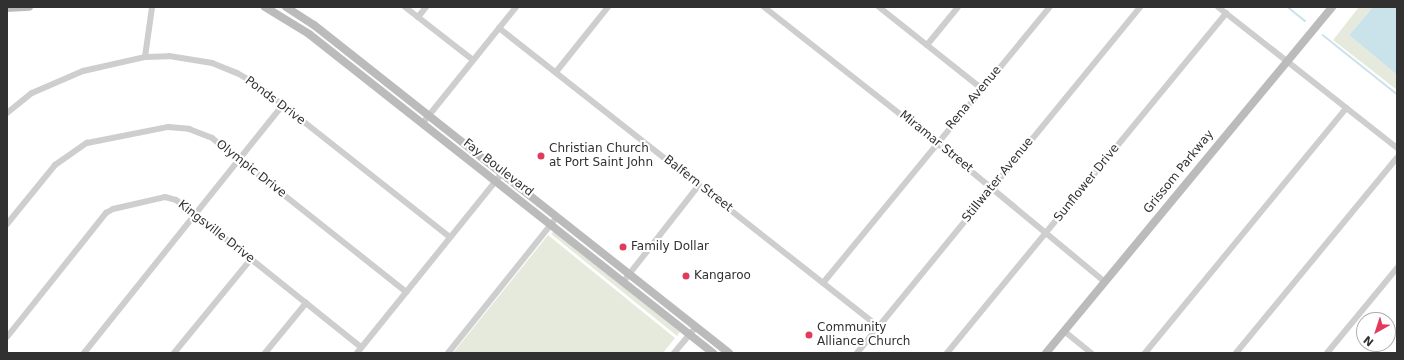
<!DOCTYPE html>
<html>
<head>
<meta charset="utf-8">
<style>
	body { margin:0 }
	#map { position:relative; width:1404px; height:360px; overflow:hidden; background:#fff; font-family:"DejaVu Sans",sans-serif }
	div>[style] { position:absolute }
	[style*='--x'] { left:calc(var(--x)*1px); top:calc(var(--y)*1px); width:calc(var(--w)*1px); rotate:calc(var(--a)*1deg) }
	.green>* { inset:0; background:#e6eadd }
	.water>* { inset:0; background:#cae2ea }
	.stream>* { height:1.5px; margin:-0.75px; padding:0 0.75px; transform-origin:0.75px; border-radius:0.75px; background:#cae2ea }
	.minor>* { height:6px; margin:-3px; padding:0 3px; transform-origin:3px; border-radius:3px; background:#cecece }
	.secondary>* { height:8px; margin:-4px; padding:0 4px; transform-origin:4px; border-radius:4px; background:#bbb }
	.dots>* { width:11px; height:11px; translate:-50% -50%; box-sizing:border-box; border:2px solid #fff; border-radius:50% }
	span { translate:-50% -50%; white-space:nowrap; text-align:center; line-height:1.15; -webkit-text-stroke:4px #fff; paint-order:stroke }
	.street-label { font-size:12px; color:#313131 }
	.poi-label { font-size:12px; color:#313131 }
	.left { translate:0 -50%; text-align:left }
	.frame { position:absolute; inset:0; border:8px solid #313131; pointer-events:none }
	.north { position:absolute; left:1356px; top:312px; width:40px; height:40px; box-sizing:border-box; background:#fff; border:1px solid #adadad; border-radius:50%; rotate:219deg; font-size:11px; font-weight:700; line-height:16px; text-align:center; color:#313131 }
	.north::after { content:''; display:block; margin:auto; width:14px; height:18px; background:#e03b5a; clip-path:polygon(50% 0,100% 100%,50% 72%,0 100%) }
</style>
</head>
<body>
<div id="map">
	<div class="green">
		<i style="clip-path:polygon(1359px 7px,1373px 7px,1349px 35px,1397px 75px,1397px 90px,1333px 40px)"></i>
		<i style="clip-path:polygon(554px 231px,680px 332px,677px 336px,551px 234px)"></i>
		<i style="clip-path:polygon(548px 235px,675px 338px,663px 353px,453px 353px)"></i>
	</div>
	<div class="water">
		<i style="clip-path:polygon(1373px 7px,1397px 7px,1397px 75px,1349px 35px)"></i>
	</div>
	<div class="stream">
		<i style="--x:1288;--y:7;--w:22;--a:39"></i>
		<i style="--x:1323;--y:35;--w:95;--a:38.6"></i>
	</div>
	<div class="minor">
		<i style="--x:405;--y:7;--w:86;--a:37.9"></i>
		<i style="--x:764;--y:7;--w:220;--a:38.2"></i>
		<i style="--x:937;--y:143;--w:218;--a:39.6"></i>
		<i style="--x:879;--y:7;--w:132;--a:38.5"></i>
		<i style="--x:1218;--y:7;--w:228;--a:38.2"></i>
		<i style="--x:418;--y:17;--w:13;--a:-51"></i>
		<i style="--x:499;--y:28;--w:482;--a:38.2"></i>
		<i style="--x:927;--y:45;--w:49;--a:-50.8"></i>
		<i style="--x:145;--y:57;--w:50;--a:-82"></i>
		<i style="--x:556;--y:72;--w:83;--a:-51.3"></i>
		<i style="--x:7;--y:113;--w:32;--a:-39"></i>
		<i style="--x:32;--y:93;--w:56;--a:-23.3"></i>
		<i style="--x:83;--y:71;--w:64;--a:-12.7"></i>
		<i style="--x:145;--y:57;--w:24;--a:-2"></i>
		<i style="--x:169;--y:56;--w:44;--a:9.2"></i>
		<i style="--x:212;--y:63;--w:27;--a:22"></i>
		<i style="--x:237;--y:73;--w:22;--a:30"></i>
		<i style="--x:256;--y:84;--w:247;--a:38.3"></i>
		<i style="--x:422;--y:124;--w:150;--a:-51.2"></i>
		<i style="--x:7;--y:224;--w:76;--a:-50.9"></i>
		<i style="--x:55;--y:165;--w:39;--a:-35"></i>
		<i style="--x:87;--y:143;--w:83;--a:-11.2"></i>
		<i style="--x:168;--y:127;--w:21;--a:5"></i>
		<i style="--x:189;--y:129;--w:25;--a:21"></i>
		<i style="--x:212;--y:138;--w:248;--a:38.4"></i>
		<i style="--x:623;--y:282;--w:123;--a:-51.9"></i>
		<i style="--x:823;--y:283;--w:357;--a:-50.6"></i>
		<i style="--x:1064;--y:331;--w:35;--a:39"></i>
		<i style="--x:7;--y:337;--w:159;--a:-51.4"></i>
		<i style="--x:106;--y:213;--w:8;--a:-30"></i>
		<i style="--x:113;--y:209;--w:53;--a:-13"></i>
		<i style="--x:165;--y:197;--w:11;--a:15"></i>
		<i style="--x:176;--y:200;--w:25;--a:37"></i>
		<i style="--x:196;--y:215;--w:211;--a:38.7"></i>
		<i style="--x:84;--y:353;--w:318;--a:-51.3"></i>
		<i style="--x:174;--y:353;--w:122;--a:-50.7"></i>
		<i style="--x:265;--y:353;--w:65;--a:-50.6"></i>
		<i style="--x:357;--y:353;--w:231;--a:-51.1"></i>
		<i style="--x:448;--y:353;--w:174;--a:-51.3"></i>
		<i style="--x:674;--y:353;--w:34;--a:-50"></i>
		<i style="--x:857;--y:353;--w:447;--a:-50.7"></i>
		<i style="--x:947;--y:353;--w:440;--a:-50.6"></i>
		<i style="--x:1145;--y:353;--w:317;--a:-50.6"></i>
		<i style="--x:1236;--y:353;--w:253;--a:-50.5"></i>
		<i style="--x:1327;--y:353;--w:110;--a:-50.5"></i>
	</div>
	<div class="secondary">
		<i style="--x:265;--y:7;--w:52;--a:31.5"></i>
		<i style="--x:309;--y:34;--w:515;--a:38.29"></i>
		<i style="--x:286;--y:7;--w:33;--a:33"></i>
		<i style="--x:314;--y:25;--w:529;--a:38.32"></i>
		<i style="--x:7;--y:8;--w:22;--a:-3"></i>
		<i style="--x:1046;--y:353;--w:449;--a:-50.4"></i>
	</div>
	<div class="dots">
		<i style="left:541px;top:156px;background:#e03b5a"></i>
		<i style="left:623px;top:247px;background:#e03b5a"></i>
		<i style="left:686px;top:276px;background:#e03b5a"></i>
		<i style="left:809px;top:335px;background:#e03b5a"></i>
	</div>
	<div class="street-label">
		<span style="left:974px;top:98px;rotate:-50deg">Rena Avenue</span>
		<span style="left:275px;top:101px;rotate:37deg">Ponds Drive</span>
		<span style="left:936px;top:142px;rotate:39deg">Miramar Street</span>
		<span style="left:498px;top:168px;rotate:38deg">Fay Boulevard</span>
		<span style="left:251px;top:169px;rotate:38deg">Olympic Drive</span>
		<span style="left:1179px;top:172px;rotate:-51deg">Grissom Parkway</span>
		<span style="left:998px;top:180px;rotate:-51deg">Stillwater Avenue</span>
		<span style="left:1087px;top:183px;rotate:-51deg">Sunflower Drive</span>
		<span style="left:698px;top:184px;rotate:38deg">Balfern Street</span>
		<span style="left:216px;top:232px;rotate:38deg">Kingsville Drive</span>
	</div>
	<div class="poi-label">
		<span class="left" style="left:549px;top:156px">Christian Church<br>at Port Saint John</span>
		<span class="left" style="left:631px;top:247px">Family Dollar</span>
		<span class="left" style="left:694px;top:276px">Kangaroo</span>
		<span class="left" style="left:817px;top:335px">Community<br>Alliance Church</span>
	</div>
	<div class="frame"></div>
	<div class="north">N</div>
</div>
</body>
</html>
